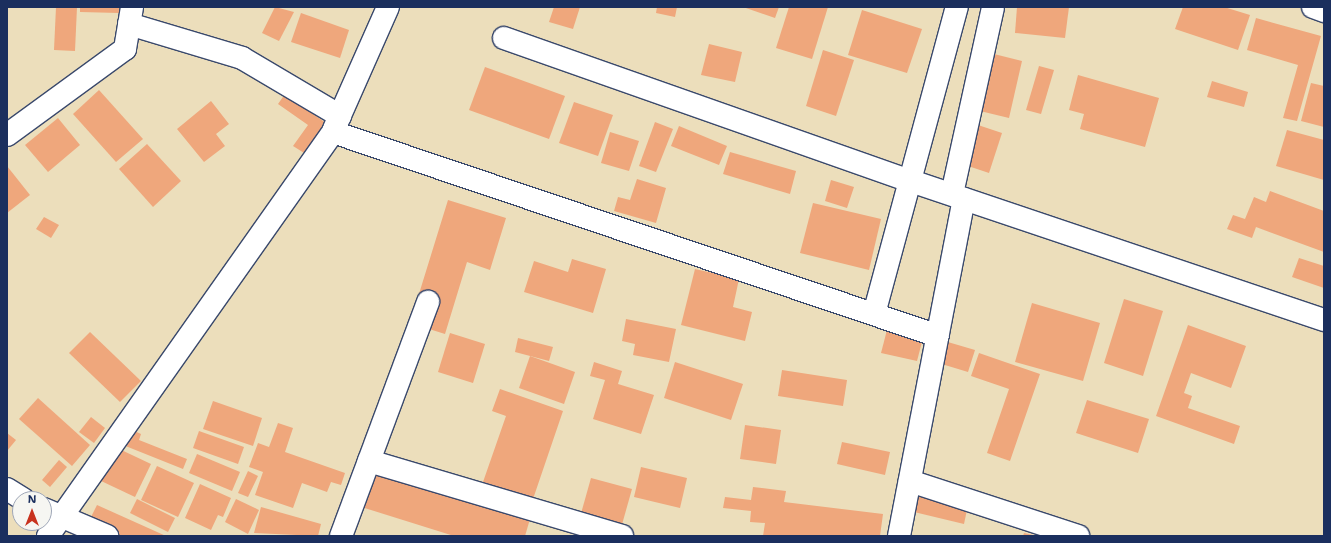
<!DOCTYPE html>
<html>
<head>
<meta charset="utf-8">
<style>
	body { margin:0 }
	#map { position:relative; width:1331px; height:543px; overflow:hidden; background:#ecdebb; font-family:"Shantell Sans",sans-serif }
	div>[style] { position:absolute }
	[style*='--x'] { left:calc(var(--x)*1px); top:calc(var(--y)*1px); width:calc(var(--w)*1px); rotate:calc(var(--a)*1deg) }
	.building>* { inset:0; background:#efa77c }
	.roads { filter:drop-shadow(1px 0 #3a496c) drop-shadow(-1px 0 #3a496c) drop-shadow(0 1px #3a496c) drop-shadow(0 -1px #3a496c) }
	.minor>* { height:22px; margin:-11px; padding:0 11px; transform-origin:11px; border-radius:11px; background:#fff }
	span { translate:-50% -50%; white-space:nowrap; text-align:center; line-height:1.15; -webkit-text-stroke:3.5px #f6f6f2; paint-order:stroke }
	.frame { position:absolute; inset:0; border:8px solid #1b2f5e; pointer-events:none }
	.north { position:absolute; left:12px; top:491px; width:40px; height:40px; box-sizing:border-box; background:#f6f6f2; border:1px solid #9ea6b7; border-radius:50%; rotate:0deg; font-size:11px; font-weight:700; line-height:16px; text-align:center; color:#1b2f5e }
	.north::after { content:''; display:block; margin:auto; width:14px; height:18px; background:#c8321e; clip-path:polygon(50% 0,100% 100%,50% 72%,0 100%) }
</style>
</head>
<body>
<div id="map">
	<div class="building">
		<i style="clip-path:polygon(56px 7px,77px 7px,75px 51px,54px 50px)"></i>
		<i style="clip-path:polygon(80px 7px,119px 7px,119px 13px,80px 12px)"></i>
		<i style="clip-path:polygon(275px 7px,294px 12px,279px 41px,262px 33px)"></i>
		<i style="clip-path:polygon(554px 7px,580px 7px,573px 29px,549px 22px)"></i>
		<i style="clip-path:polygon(657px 7px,677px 7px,675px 17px,656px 13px)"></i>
		<i style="clip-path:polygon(743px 7px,779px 7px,775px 18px)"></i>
		<i style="clip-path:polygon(789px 7px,828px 7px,812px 59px,776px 48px)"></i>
		<i style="clip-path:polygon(1017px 7px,1069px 7px,1065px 38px,1015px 33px)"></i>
		<i style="clip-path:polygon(1183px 7px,1224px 7px,1250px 15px,1238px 50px,1175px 29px)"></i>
		<i style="clip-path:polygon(862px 10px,922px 29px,907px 73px,848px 55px)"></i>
		<i style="clip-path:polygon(301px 13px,349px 30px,340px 58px,291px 42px)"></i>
		<i style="clip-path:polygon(1256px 18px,1321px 36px,1297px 121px,1283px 118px,1298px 65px,1247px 50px)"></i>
		<i style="clip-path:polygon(709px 44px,742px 52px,735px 82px,701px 75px)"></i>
		<i style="clip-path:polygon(823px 50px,854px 60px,836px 116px,806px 106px)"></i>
		<i style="clip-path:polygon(994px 54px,1022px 61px,1009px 118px,980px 111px)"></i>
		<i style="clip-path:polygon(1039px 66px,1054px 70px,1041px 114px,1026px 110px)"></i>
		<i style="clip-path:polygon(485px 67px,565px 96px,549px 139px,469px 110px)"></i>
		<i style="clip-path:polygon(1078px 75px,1159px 98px,1145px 147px,1080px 129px,1084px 114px,1069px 110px)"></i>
		<i style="clip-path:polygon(1212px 81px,1248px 92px,1244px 107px,1207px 97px)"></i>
		<i style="clip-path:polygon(1311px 83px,1324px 86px,1324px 127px,1301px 121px)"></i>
		<i style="clip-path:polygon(99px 90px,143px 139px,116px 162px,73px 114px)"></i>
		<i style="clip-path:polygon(285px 94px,330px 126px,309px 156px,293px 146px,308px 125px,278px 104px)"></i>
		<i style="clip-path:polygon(211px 101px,229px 124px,216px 134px,225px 146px,204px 162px,177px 129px)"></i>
		<i style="clip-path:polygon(574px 102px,613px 115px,598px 156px,559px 143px)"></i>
		<i style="clip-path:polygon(58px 118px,80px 145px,48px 172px,25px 145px)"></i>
		<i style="clip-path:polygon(655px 122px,673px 129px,656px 172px,639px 166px)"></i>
		<i style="clip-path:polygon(975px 124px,1002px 133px,989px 173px,962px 164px)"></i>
		<i style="clip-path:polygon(679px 126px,727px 146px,719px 165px,671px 146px)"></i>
		<i style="clip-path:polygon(1287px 130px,1324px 140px,1324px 180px,1276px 166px)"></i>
		<i style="clip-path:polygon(610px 132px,639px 141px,629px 171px,601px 163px)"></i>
		<i style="clip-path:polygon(147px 144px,181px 181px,153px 207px,119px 169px)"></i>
		<i style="clip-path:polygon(730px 152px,796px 171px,790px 194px,723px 174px)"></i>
		<i style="clip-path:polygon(7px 166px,30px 195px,7px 213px)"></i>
		<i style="clip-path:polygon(637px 179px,666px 188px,656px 223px,614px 211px,618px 197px,630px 200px)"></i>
		<i style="clip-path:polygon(831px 180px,854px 187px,847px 208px,825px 201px)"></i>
		<i style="clip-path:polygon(1270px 191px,1324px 211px,1324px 252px,1256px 227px,1252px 238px,1227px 229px,1233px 215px,1245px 219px,1254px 197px,1266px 202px)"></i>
		<i style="clip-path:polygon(448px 200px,506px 218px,490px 270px,467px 262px,445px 334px,410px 323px)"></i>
		<i style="clip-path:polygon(813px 203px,881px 219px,869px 270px,800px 253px)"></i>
		<i style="clip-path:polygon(44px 217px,59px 225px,51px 238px,36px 229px)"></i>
		<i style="clip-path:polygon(1299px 258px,1324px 266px,1324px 288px,1292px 277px)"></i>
		<i style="clip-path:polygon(572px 259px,606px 269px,593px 313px,524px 292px,534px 261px,568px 272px)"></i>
		<i style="clip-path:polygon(695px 269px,739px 279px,733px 307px,752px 312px,745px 341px,681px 325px)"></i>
		<i style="clip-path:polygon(1124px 299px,1163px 311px,1143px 376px,1104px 363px)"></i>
		<i style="clip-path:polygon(1032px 303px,1100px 323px,1083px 381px,1015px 362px)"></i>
		<i style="clip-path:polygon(626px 319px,676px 329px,669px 362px,633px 355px,635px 344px,622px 341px)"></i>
		<i style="clip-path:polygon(1188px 325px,1246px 346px,1231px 388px,1191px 373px,1184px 393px,1192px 396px,1188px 408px,1240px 426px,1234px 444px,1156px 416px)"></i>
		<i style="clip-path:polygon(887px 330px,923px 338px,917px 361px,881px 353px)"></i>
		<i style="clip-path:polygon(90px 332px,141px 381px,120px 402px,69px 353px)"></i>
		<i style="clip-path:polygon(450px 333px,485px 344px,473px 383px,438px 372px)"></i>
		<i style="clip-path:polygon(518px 338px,553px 347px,549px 361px,515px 352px)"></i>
		<i style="clip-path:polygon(941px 340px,975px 350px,968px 372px,935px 362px)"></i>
		<i style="clip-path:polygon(979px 353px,1040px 374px,1010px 461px,987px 453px,1009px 389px,971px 376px)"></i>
		<i style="clip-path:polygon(530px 356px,575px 372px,564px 404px,519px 388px)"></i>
		<i style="clip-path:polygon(594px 362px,622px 371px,618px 384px,654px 395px,641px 434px,593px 419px,605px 380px,590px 376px)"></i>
		<i style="clip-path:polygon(675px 362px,743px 384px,731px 420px,664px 398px)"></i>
		<i style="clip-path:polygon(782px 370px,847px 380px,843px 406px,778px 396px)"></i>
		<i style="clip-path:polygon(500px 389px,563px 411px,533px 499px,483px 482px,506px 416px,492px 411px)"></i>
		<i style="clip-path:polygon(38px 398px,90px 445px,72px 466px,19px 419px)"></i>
		<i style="clip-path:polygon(1087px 400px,1149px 419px,1138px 453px,1076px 433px)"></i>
		<i style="clip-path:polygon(213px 401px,262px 418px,253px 446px,203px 429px)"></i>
		<i style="clip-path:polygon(91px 417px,105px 428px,94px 443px,79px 432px)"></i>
		<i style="clip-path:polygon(278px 423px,293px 428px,285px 452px,345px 473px,341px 485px,331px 482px,327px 492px,302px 483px,293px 508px,255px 495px,263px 472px,249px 467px,258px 443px,269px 447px)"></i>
		<i style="clip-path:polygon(745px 425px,781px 430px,776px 464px,740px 459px)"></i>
		<i style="clip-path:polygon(130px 429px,141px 434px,139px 440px,187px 459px,183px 469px,123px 445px)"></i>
		<i style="clip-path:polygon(199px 431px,244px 447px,238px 464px,193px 448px)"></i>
		<i style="clip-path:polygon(7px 433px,16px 440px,7px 451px)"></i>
		<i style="clip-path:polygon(842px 442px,890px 452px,885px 475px,837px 464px)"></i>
		<i style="clip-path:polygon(115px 447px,151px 464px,135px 497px,99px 480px)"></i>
		<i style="clip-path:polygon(197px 454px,240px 472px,232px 491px,189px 473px)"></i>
		<i style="clip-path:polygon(59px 460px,67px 467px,50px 487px,42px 480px)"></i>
		<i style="clip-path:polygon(157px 466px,194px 483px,178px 517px,141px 500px)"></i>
		<i style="clip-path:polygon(641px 467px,687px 478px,680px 508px,634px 497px)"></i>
		<i style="clip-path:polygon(366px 468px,530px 519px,525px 536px,454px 536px,355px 505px)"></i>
		<i style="clip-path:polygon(248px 471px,258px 476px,248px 497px,238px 493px)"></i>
		<i style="clip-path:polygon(591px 478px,632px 489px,621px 528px,580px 517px)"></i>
		<i style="clip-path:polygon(200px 484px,231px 498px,223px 517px,218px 515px,211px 530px,185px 518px)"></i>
		<i style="clip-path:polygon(753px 487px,786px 491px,784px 502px,883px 514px,880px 536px,763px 536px,765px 523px,750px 522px,751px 511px,723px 508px,725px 497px,751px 500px)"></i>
		<i style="clip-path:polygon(919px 493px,968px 505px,964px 524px,914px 512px)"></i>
		<i style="clip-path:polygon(137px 499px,175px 518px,168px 532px,130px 513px)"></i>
		<i style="clip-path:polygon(236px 499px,259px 510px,248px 534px,225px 522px)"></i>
		<i style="clip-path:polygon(97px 505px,166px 536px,116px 536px,88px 523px)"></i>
		<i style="clip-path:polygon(261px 507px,321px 524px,318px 536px,254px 533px)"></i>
		<i style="clip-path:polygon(1024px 533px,1033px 535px,1033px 536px,1023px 536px)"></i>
	</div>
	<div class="roads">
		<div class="minor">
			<i style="--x:1313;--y:7;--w:12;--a:20"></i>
			<i style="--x:129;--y:24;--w:118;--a:16.7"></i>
			<i style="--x:242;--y:58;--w:114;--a:30.6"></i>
			<i style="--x:504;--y:38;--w:431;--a:19.4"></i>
			<i style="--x:911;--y:181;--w:436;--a:18.6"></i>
			<i style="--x:334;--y:129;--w:133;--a:-66.1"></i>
			<i style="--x:7;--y:135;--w:146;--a:-36.1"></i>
			<i style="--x:125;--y:49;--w:43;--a:-80.5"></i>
			<i style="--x:952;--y:194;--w:191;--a:-77.6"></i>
			<i style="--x:874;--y:314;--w:318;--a:-74.9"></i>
			<i style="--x:369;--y:461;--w:264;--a:16.5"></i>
			<i style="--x:910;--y:481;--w:177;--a:18.1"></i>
			<i style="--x:7;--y:489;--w:19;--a:32"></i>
			<i style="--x:44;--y:509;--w:69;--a:23.2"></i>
			<i style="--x:48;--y:536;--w:494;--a:-54.8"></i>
			<i style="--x:333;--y:132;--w:638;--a:18.63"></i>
			<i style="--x:341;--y:536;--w:250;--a:-69.6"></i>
			<i style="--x:899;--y:536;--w:343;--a:-79.1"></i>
		</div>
	</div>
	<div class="frame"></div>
	<div class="north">N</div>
</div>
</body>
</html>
